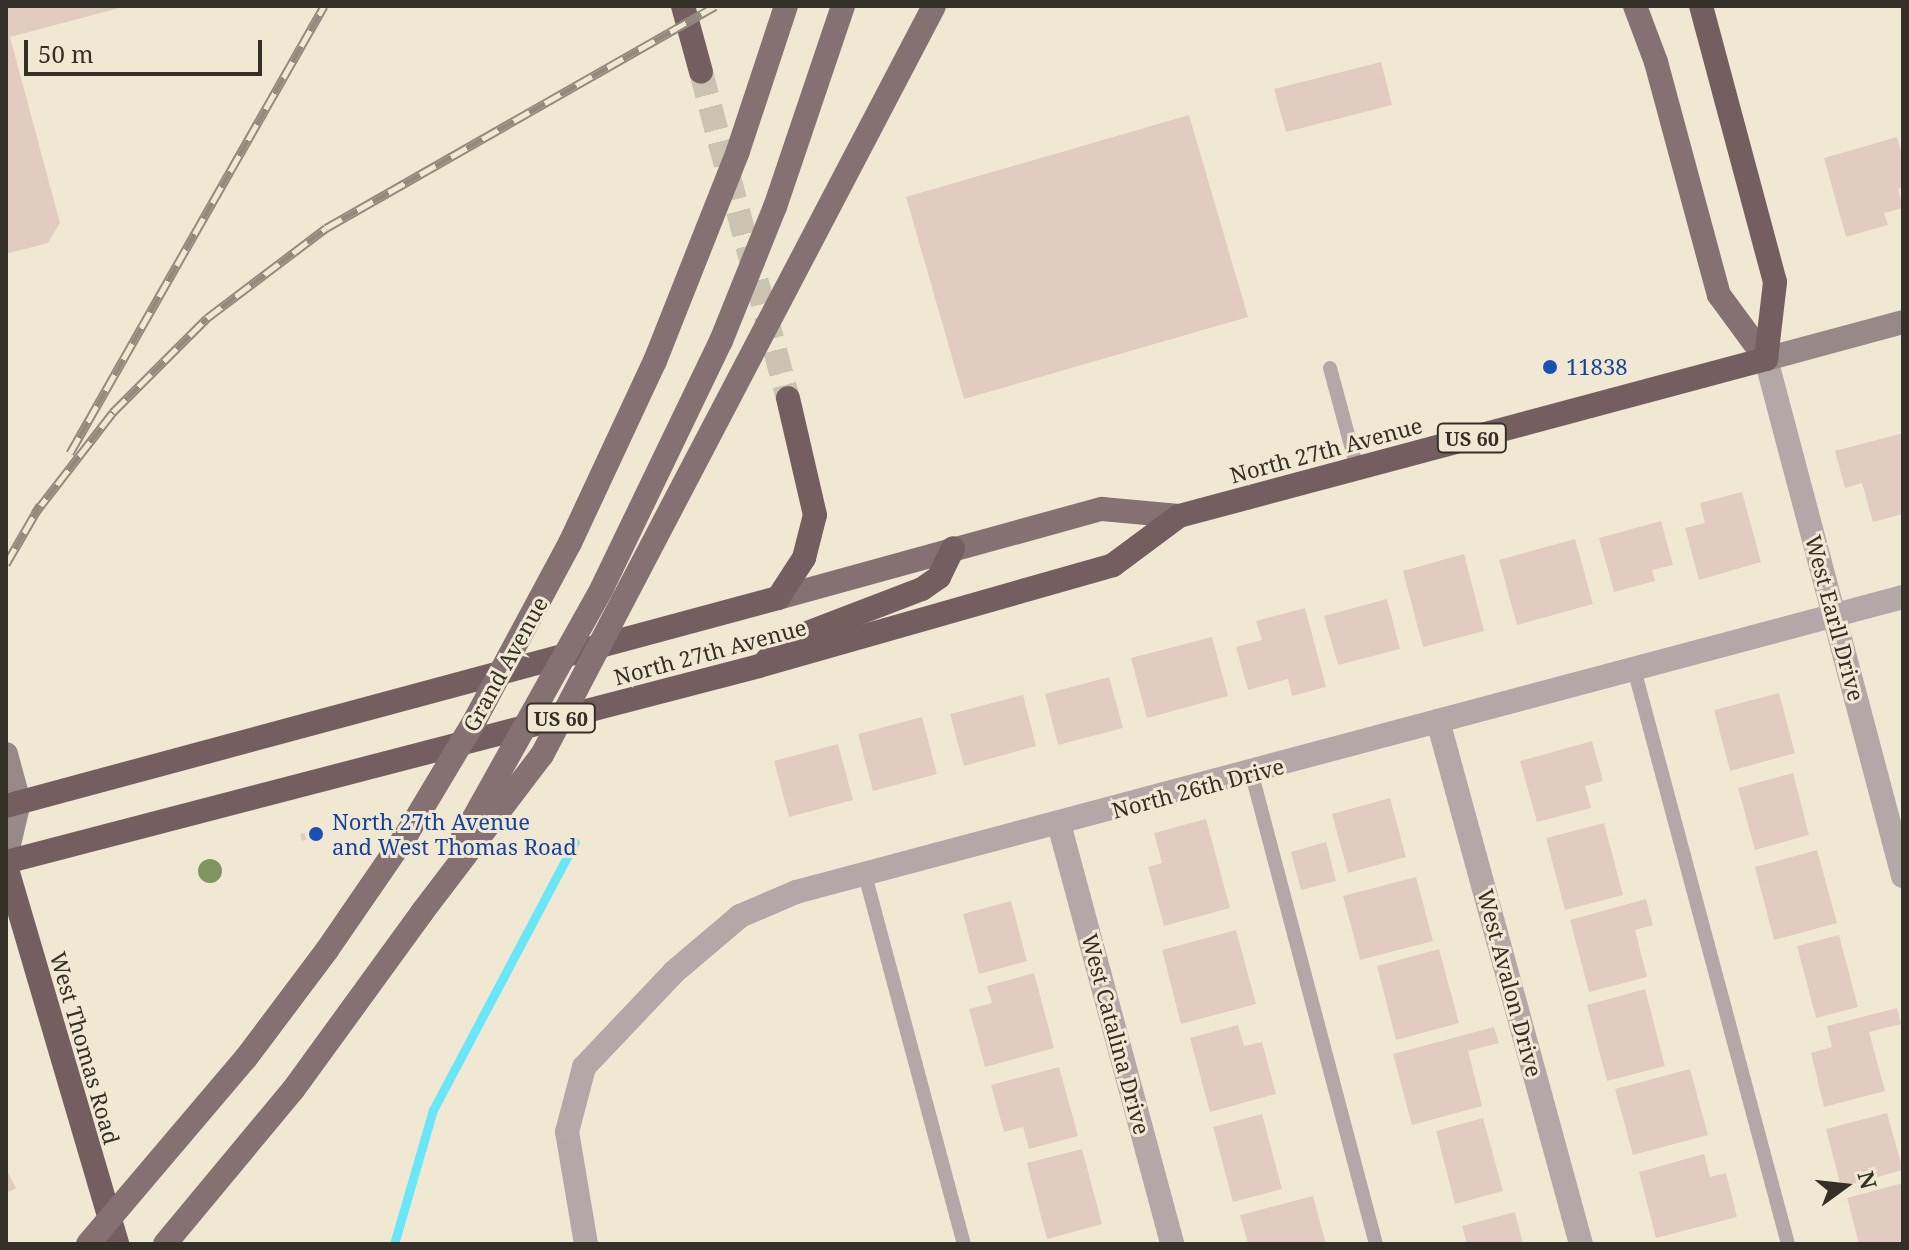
<!DOCTYPE html>
<html>
<head>
<meta charset="utf-8">
<style>
	body { margin:0 }
	#map { position:relative; width:1909px; height:1250px; overflow:hidden; background:#f1e8d4; font-family:"Noto Serif",serif }
	div>[style] { position:absolute }
	[style*='--x'] { left:calc(var(--x)*1px); top:calc(var(--y)*1px); width:calc(var(--w)*1px); rotate:calc(var(--a)*1deg) }
	.stream>* { height:9px; margin:-4.5px; padding:0 4.5px; transform-origin:4.5px; border-radius:4.5px; background:#6ae6f9 }
	.building>* { inset:0; background:#e2ccc1 }
	.highway-tunnel>* { height:24px; margin-top:-12px; transform-origin:0; background:repeating-linear-gradient(90deg,#cbc3b2 0 24px,transparent 0 36px) }
	.lane>* { height:14px; margin:-7px; padding:0 7px; transform-origin:7px; border-radius:7px; background:#b3a7a8 }
	.street>* { height:24px; margin:-12px; padding:0 12px; transform-origin:12px; border-radius:12px; background:#b3a7a8 }
	.secondary>* { height:24px; margin:-12px; padding:0 12px; transform-origin:12px; border-radius:12px; background:#988888 }
	.primary>* { height:24px; margin:-12px; padding:0 12px; transform-origin:12px; border-radius:12px; background:#857172 }
	.highway>* { height:24px; margin:-12px; padding:0 12px; transform-origin:12px; border-radius:12px; background:#745e5f }
	.rail>* { height:9px; margin-top:-4.5px; transform-origin:0; background:repeating-linear-gradient(90deg,#f1e8d4 0 18px,#928b7d 0 36px); box-sizing:border-box; border-block:2px solid #928b7d }
	.primary-bridge>* { height:24px; margin:-12px; padding:0 12px; transform-origin:12px; border-radius:12px; background:#857172 }
	.trees>* { width:24px; height:24px; margin:-12px; border-radius:50%; background:#809660 }
	.dots>* { width:22px; height:22px; translate:-50% -50%; box-sizing:border-box; border:4px solid #f1e8d4; border-radius:50% }
	span { translate:-50% -50%; white-space:nowrap; text-align:center; line-height:1.15; -webkit-text-stroke:6px #f1e8d4; paint-order:stroke }
	.shield-label span { padding:2px 6px; background:#f1e8d4; border:2px solid; border-radius:6px; -webkit-text-stroke-width:0 }
	.shield-label { font-size:20px; color:#343028; font-weight:700 }
	.transit-label { font-size:22px; color:#164399 }
	.left { translate:0 -50%; text-align:left }
	.street-label { font-size:22px; color:#343028 }
	.frame { position:absolute; inset:0; border:8px solid #343028; pointer-events:none }
	.north { position:absolute; left:1805px; top:1146px; width:80px; height:80px; -webkit-text-stroke:6px #f1e8d4; paint-order:stroke; rotate:75deg; font-size:22px; font-weight:700; line-height:32px; text-align:center; color:#343028 }
	.north::after { content:''; display:block; margin:auto; width:28px; height:36px; background:#343028; clip-path:polygon(50% 0,100% 100%,50% 72%,0 100%) }
	.scale { position:absolute; left:24px; top:40px; width:238px; height:36px; box-sizing:border-box; border:4px solid #343028; border-top:0; padding-left:10px; font-size:24px; line-height:28px; white-space:nowrap; color:#343028; -webkit-text-stroke:6px #f1e8d4; paint-order:stroke }
</style>
</head>
<body>
<div id="map">
	<div class="stream">
		<i style="--x:394;--y:1244;--w:140;--a:-73.8"></i>
		<i style="--x:433;--y:1110;--w:303;--a:-62.1"></i>
	</div>
	<div class="building">
		<i style="clip-path:polygon(6px 6px,123px 7px,10px 37px,60px 223px,48px 243px,6px 254px)"></i>
		<i style="clip-path:polygon(1381px 62px,1392px 105px,1286px 132px,1274px 89px)"></i>
		<i style="clip-path:polygon(1189px 115px,1248px 317px,964px 399px,906px 197px)"></i>
		<i style="clip-path:polygon(1897px 137px,1903px 158px,1903px 187px,1898px 189px,1903px 208px,1884px 213px,1888px 225px,1846px 237px,1824px 158px)"></i>
		<i style="clip-path:polygon(1903px 433px,1903px 514px,1873px 522px,1862px 483px,1845px 488px,1835px 451px)"></i>
		<i style="clip-path:polygon(1742px 492px,1761px 562px,1699px 580px,1685px 528px,1705px 523px,1700px 503px)"></i>
		<i style="clip-path:polygon(1661px 521px,1673px 565px,1652px 570px,1655px 581px,1614px 592px,1599px 538px)"></i>
		<i style="clip-path:polygon(1575px 539px,1593px 604px,1517px 625px,1499px 560px)"></i>
		<i style="clip-path:polygon(1464px 554px,1484px 631px,1423px 647px,1403px 571px)"></i>
		<i style="clip-path:polygon(1387px 599px,1400px 649px,1338px 665px,1324px 616px)"></i>
		<i style="clip-path:polygon(1305px 608px,1326px 687px,1292px 696px,1288px 679px,1248px 690px,1236px 647px,1262px 640px,1256px 621px)"></i>
		<i style="clip-path:polygon(1212px 637px,1228px 696px,1147px 718px,1131px 658px)"></i>
		<i style="clip-path:polygon(1109px 677px,1123px 728px,1058px 745px,1045px 694px)"></i>
		<i style="clip-path:polygon(1779px 693px,1795px 753px,1730px 771px,1714px 710px)"></i>
		<i style="clip-path:polygon(1023px 695px,1036px 746px,964px 766px,950px 714px)"></i>
		<i style="clip-path:polygon(922px 717px,937px 774px,873px 791px,858px 734px)"></i>
		<i style="clip-path:polygon(1592px 741px,1603px 781px,1585px 786px,1591px 808px,1537px 822px,1520px 761px)"></i>
		<i style="clip-path:polygon(838px 744px,853px 800px,789px 817px,774px 761px)"></i>
		<i style="clip-path:polygon(1793px 773px,1809px 835px,1755px 850px,1738px 788px)"></i>
		<i style="clip-path:polygon(1390px 798px,1406px 857px,1348px 873px,1332px 814px)"></i>
		<i style="clip-path:polygon(1206px 819px,1230px 908px,1164px 926px,1148px 867px,1162px 863px,1154px 833px)"></i>
		<i style="clip-path:polygon(1604px 823px,1623px 895px,1565px 910px,1546px 838px)"></i>
		<i style="clip-path:polygon(318px 830px,320px 836px,302px 841px,300px 834px)"></i>
		<i style="clip-path:polygon(1326px 842px,1336px 881px,1301px 890px,1291px 852px)"></i>
		<i style="clip-path:polygon(1817px 850px,1837px 923px,1774px 940px,1755px 867px)"></i>
		<i style="clip-path:polygon(1416px 877px,1433px 941px,1360px 960px,1343px 896px)"></i>
		<i style="clip-path:polygon(1646px 899px,1653px 925px,1635px 930px,1647px 977px,1589px 992px,1570px 920px)"></i>
		<i style="clip-path:polygon(1011px 901px,1027px 961px,979px 974px,963px 914px)"></i>
		<i style="clip-path:polygon(1236px 930px,1256px 1004px,1181px 1024px,1162px 950px)"></i>
		<i style="clip-path:polygon(1839px 935px,1858px 1007px,1816px 1018px,1797px 946px)"></i>
		<i style="clip-path:polygon(1439px 949px,1459px 1023px,1396px 1040px,1377px 966px)"></i>
		<i style="clip-path:polygon(1034px 973px,1054px 1048px,985px 1067px,969px 1009px,992px 1003px,987px 986px)"></i>
		<i style="clip-path:polygon(1645px 989px,1665px 1066px,1607px 1081px,1587px 1005px)"></i>
		<i style="clip-path:polygon(1897px 1008px,1901px 1024px,1869px 1032px,1885px 1091px,1824px 1107px,1811px 1053px,1832px 1047px,1827px 1026px)"></i>
		<i style="clip-path:polygon(1238px 1025px,1244px 1046px,1262px 1042px,1276px 1094px,1210px 1112px,1190px 1038px)"></i>
		<i style="clip-path:polygon(1494px 1027px,1499px 1043px,1468px 1051px,1482px 1106px,1412px 1125px,1393px 1054px)"></i>
		<i style="clip-path:polygon(1059px 1067px,1078px 1136px,1029px 1149px,1023px 1127px,1004px 1132px,991px 1085px)"></i>
		<i style="clip-path:polygon(1690px 1069px,1708px 1135px,1633px 1155px,1615px 1089px)"></i>
		<i style="clip-path:polygon(1887px 1113px,1903px 1170px,1841px 1187px,1826px 1129px)"></i>
		<i style="clip-path:polygon(1262px 1114px,1282px 1189px,1233px 1202px,1213px 1127px)"></i>
		<i style="clip-path:polygon(1483px 1118px,1503px 1191px,1455px 1204px,1436px 1131px)"></i>
		<i style="clip-path:polygon(1082px 1149px,1102px 1224px,1047px 1239px,1027px 1163px)"></i>
		<i style="clip-path:polygon(1704px 1154px,1710px 1177px,1726px 1173px,1737px 1217px,1656px 1238px,1639px 1172px)"></i>
		<i style="clip-path:polygon(6px 1169px,16px 1188px,9px 1192px,6px 1186px)"></i>
		<i style="clip-path:polygon(1903px 1183px,1903px 1244px,1859px 1244px,1847px 1198px)"></i>
		<i style="clip-path:polygon(1313px 1196px,1326px 1244px,1248px 1244px,1240px 1215px)"></i>
		<i style="clip-path:polygon(1515px 1212px,1523px 1244px,1467px 1244px,1462px 1226px)"></i>
	</div>
	<div class="highway-tunnel">
		<i style="--x:701;--y:72;--w:337;--a:75.1"></i>
	</div>
	<div class="lane">
		<i style="--x:1330;--y:368;--w:104;--a:74.9"></i>
		<i style="--x:1634;--y:669;--w:595;--a:75.01"></i>
		<i style="--x:1252;--y:775;--w:485;--a:75.2"></i>
		<i style="--x:865;--y:875;--w:382;--a:75"></i>
	</div>
	<div class="street">
		<i style="--x:1766;--y:359;--w:535;--a:75.16"></i>
		<i style="--x:1438;--y:721;--w:542;--a:74.71"></i>
		<i style="--x:1059;--y:824;--w:435;--a:74.9"></i>
		<i style="--x:586;--y:1244;--w:114;--a:-99.6"></i>
		<i style="--x:567;--y:1132;--w:67;--a:-75.3"></i>
		<i style="--x:584;--y:1067;--w:131;--a:-46.5"></i>
		<i style="--x:674;--y:972;--w:87;--a:-40.3"></i>
		<i style="--x:740;--y:916;--w:61;--a:-23.2"></i>
		<i style="--x:796;--y:892;--w:1146;--a:-14.92"></i>
	</div>
	<div class="secondary">
		<i style="--x:1766;--y:359;--w:142;--a:-15.1"></i>
		<i style="--x:6;--y:754;--w:50;--a:74.8"></i>
		<i style="--x:19;--y:802;--w:57;--a:103.3"></i>
	</div>
	<div class="primary">
		<i style="--x:1635;--y:6;--w:60;--a:69.4"></i>
		<i style="--x:1656;--y:62;--w:241;--a:74.9"></i>
		<i style="--x:1719;--y:295;--w:79;--a:53.7"></i>
		<i style="--x:778;--y:598;--w:336;--a:-15.4"></i>
		<i style="--x:1102;--y:509;--w:77;--a:5.2"></i>
		<i style="--x:165;--y:1244;--w:200;--a:-50.3"></i>
		<i style="--x:293;--y:1090;--w:221;--a:-54"></i>
	</div>
	<div class="highway">
		<i style="--x:683;--y:6;--w:68;--a:74.7"></i>
		<i style="--x:767;--y:660;--w:30;--a:-42"></i>
		<i style="--x:789;--y:640;--w:142;--a:-21"></i>
		<i style="--x:922;--y:589;--w:21;--a:-35"></i>
		<i style="--x:939;--y:577;--w:32;--a:-64"></i>
		<i style="--x:6;--y:806;--w:800;--a:-15.08"></i>
		<i style="--x:778;--y:598;--w:48;--a:-57"></i>
		<i style="--x:804;--y:558;--w:44;--a:-75.7"></i>
		<i style="--x:815;--y:515;--w:120;--a:-103"></i>
		<i style="--x:6;--y:862;--w:778;--a:-14.59"></i>
		<i style="--x:759;--y:666;--w:368;--a:-15.9"></i>
		<i style="--x:1113;--y:565;--w:82;--a:-36.6"></i>
		<i style="--x:1179;--y:516;--w:608;--a:-14.97"></i>
		<i style="--x:1766;--y:359;--w:78;--a:-83.3"></i>
		<i style="--x:1775;--y:282;--w:286;--a:-105"></i>
		<i style="--x:6;--y:866;--w:394;--a:73.6"></i>
	</div>
	<div class="rail">
		<i style="--x:70;--y:453;--w:514;--a:-60.39"></i>
		<i style="--x:35;--y:513;--w:128;--a:-52.3"></i>
		<i style="--x:113;--y:412;--w:133;--a:-45"></i>
		<i style="--x:207;--y:318;--w:149;--a:-37.1"></i>
		<i style="--x:326;--y:228;--w:448;--a:-29.7"></i>
		<i style="--x:6;--y:564;--w:68;--a:-60"></i>
	</div>
	<div class="primary-bridge">
		<i style="--x:462;--y:839;--w:287;--a:-60.8"></i>
		<i style="--x:602;--y:588;--w:274;--a:-64.3"></i>
		<i style="--x:721;--y:341;--w:144;--a:-68.1"></i>
		<i style="--x:775;--y:207;--w:212;--a:-71.3"></i>
		<i style="--x:423;--y:911;--w:196;--a:-52.7"></i>
		<i style="--x:542;--y:755;--w:845;--a:-62.37"></i>
		<i style="--x:88;--y:1244;--w:244;--a:-49.7"></i>
		<i style="--x:246;--y:1058;--w:135;--a:-53.1"></i>
		<i style="--x:327;--y:950;--w:143;--a:-55.5"></i>
		<i style="--x:408;--y:832;--w:131;--a:-59.1"></i>
		<i style="--x:475;--y:720;--w:201;--a:-61.8"></i>
		<i style="--x:570;--y:543;--w:201;--a:-65"></i>
		<i style="--x:655;--y:361;--w:226;--a:-68.4"></i>
		<i style="--x:738;--y:151;--w:153;--a:-71.7"></i>
	</div>
	<div class="trees">
		<i style="left:210px;top:871px"></i>
	</div>
	<div class="dots">
		<i style="left:1550px;top:367px;background:#1a4fb4"></i>
		<i style="left:316px;top:834px;background:#1a4fb4"></i>
	</div>
	<div class="shield-label">
		<span style="left:1472px;top:438px">US 60</span>
		<span style="left:561px;top:718px">US 60</span>
	</div>
	<div class="transit-label">
		<span class="left" style="left:1566px;top:367px">11838</span>
		<span class="left" style="left:332px;top:834px">North 27th Avenue<br>and West Thomas Road</span>
	</div>
	<div class="street-label">
		<span style="left:1326px;top:450px;rotate:-15deg">North 27th Avenue</span>
		<span style="left:1835px;top:618px;rotate:75deg">West Earll Drive</span>
		<span style="left:710px;top:652px;rotate:-15deg">North 27th Avenue</span>
		<span style="left:505px;top:664px;rotate:-61deg">Grand Avenue</span>
		<span style="left:1198px;top:788px;rotate:-15deg">North 26th Drive</span>
		<span style="left:1510px;top:983px;rotate:75deg">West Avalon Drive</span>
		<span style="left:1116px;top:1034px;rotate:75deg">West Catalina Drive</span>
		<span style="left:85px;top:1048px;rotate:74deg">West Thomas Road</span>
	</div>
	<div class="frame"></div>
	<div class="north">N</div>
	<div class="scale">50 m</div>
</div>
</body>
</html>
